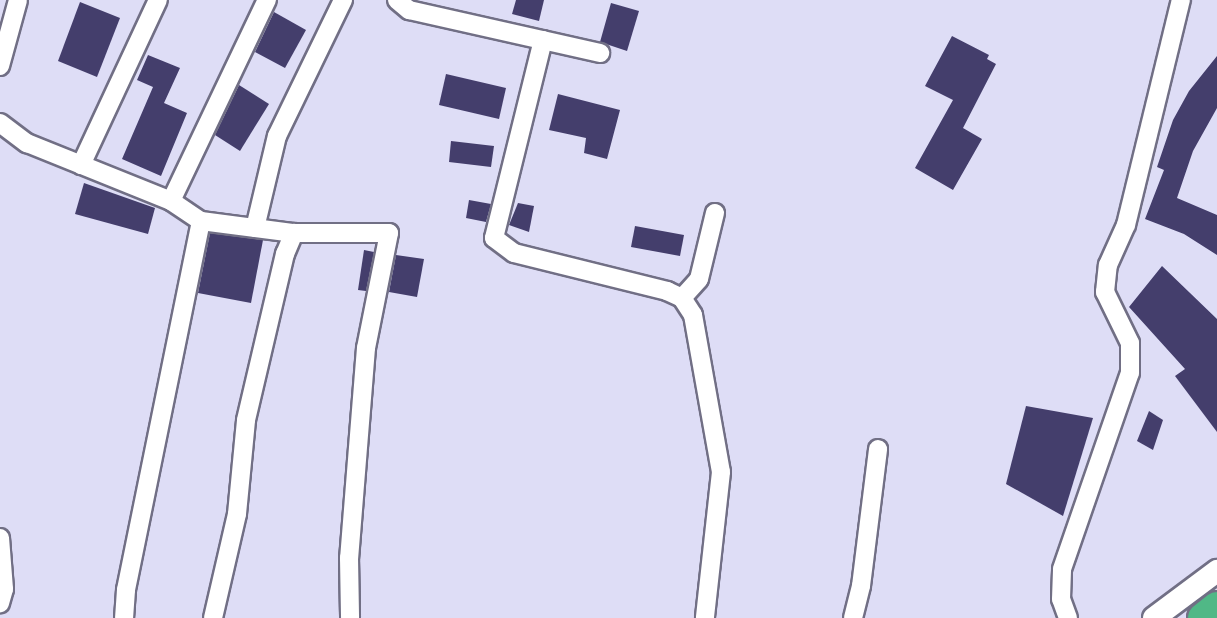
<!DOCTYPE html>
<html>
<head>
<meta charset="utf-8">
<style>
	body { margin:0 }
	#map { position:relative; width:1217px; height:618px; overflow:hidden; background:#deddf6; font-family:Karla,sans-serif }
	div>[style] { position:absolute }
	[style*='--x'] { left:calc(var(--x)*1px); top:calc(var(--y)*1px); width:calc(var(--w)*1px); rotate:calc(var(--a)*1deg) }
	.building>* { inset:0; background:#443e6c }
	.roads { filter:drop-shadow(2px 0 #716f85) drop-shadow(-2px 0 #716f85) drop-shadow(0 2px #716f85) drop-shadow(0 -2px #716f85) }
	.minor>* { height:18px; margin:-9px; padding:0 9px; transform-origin:9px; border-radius:9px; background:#fff }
	.tertiary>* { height:22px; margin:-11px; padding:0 11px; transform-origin:11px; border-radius:11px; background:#fff }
	.trunk>* { height:30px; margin:-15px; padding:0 15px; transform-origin:15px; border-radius:15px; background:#50b886 }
	span { translate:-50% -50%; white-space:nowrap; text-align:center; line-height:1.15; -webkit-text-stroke:6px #deddf6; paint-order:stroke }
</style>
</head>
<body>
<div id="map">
	<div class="building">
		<i style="clip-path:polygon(516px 0,544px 0,539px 21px,512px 14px)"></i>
		<i style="clip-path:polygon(80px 2px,120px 18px,97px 77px,58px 61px)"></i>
		<i style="clip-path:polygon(611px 3px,639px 11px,627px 51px,600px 42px)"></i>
		<i style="clip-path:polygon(274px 12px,306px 30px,285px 68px,255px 52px)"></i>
		<i style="clip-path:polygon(952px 36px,989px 55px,987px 59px,996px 64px,963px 128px,982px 139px,953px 190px,915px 168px,953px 100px,925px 86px)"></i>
		<i style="clip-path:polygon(148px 55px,180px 68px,164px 103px,187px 113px,161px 176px,122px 159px,153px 87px,137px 80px)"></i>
		<i style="clip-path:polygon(1217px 56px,1217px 108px,1193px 151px,1177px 198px,1217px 215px,1217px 255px,1184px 234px,1145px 219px,1164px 170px,1157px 167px,1173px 120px,1189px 91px)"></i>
		<i style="clip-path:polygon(446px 74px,506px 88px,499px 119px,439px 105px)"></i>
		<i style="clip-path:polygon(239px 85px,269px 104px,240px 151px,215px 135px)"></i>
		<i style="clip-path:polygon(558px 94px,620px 110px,607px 159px,584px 153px,586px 138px,549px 130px)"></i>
		<i style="clip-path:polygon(451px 141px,494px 146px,491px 167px,449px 162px)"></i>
		<i style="clip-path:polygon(84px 183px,155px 208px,148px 234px,75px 214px)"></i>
		<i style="clip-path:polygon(469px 200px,491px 204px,486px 222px,466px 218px)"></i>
		<i style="clip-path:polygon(518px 203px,534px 206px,529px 232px,509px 225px)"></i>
		<i style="clip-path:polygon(635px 226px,684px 235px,680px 256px,631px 247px)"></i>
		<i style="clip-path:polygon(210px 233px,263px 240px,251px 303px,198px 293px)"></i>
		<i style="clip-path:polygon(364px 250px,374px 252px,366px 291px,358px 290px)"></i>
		<i style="clip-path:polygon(396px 255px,424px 259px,417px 297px,389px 292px)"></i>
		<i style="clip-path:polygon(1162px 266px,1217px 319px,1217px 432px,1175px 376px,1185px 369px,1129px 307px)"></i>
		<i style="clip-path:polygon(1026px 406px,1093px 418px,1063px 516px,1006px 484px)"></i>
		<i style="clip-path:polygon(1149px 411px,1163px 420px,1153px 450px,1137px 441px)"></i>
	</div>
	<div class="roads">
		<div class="minor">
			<i style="--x:397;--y:0;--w:16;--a:40"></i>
			<i style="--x:409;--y:10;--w:196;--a:12.7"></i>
			<i style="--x:543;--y:40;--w:204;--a:103.9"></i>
			<i style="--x:494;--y:238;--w:25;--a:37"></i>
			<i style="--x:514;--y:253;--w:158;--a:13.9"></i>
			<i style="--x:667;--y:291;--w:17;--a:25"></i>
			<i style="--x:682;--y:298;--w:20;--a:57"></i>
			<i style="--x:693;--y:315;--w:159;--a:79.9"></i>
			<i style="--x:721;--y:472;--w:147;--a:96.3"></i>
			<i style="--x:0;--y:66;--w:68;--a:-74.7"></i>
			<i style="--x:0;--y:123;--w:34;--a:37"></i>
			<i style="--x:27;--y:143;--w:155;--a:21.9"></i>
			<i style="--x:171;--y:201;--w:36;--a:34"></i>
			<i style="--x:201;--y:221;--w:377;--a:101.5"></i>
			<i style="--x:126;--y:590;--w:28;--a:94"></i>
			<i style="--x:81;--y:165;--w:182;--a:-65"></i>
			<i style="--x:171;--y:201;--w:223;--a:-64.5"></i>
			<i style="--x:201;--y:221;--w:94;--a:7.4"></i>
			<i style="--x:294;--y:233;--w:95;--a:0"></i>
			<i style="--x:389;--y:233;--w:117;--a:101.3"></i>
			<i style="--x:366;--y:348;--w:211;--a:94.6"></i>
			<i style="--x:349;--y:558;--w:60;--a:89"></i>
			<i style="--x:255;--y:228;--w:95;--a:-76.6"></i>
			<i style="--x:277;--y:136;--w:151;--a:-64.1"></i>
			<i style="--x:682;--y:298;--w:25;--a:-48"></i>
			<i style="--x:699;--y:279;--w:68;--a:-76.4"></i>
			<i style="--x:0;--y:538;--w:51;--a:85.5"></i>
			<i style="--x:4;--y:589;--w:15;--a:106"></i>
			<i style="--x:213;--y:618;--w:107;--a:-77"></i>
			<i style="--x:237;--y:514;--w:94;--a:-84.5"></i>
			<i style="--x:246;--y:420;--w:171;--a:-76.8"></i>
			<i style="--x:285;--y:254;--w:23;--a:-67"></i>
			<i style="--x:853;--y:618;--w:33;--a:-76"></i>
			<i style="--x:861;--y:586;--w:138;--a:-82.9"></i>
			<i style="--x:1068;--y:618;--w:20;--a:-110"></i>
			<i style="--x:1061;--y:599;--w:30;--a:-88"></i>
			<i style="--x:1062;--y:569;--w:207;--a:-70.9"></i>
			<i style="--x:1130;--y:373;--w:30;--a:-90"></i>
			<i style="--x:1130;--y:343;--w:57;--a:-116.1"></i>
			<i style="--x:1105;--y:292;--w:27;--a:-84"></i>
			<i style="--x:1108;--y:265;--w:44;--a:-65.8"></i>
			<i style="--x:1126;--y:225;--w:232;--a:-76.3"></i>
		</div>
		<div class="tertiary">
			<i style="--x:1154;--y:618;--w:79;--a:-36.7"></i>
		</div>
		<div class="trunk">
			<i style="--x:1203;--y:618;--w:18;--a:-38"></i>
		</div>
	</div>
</div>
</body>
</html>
